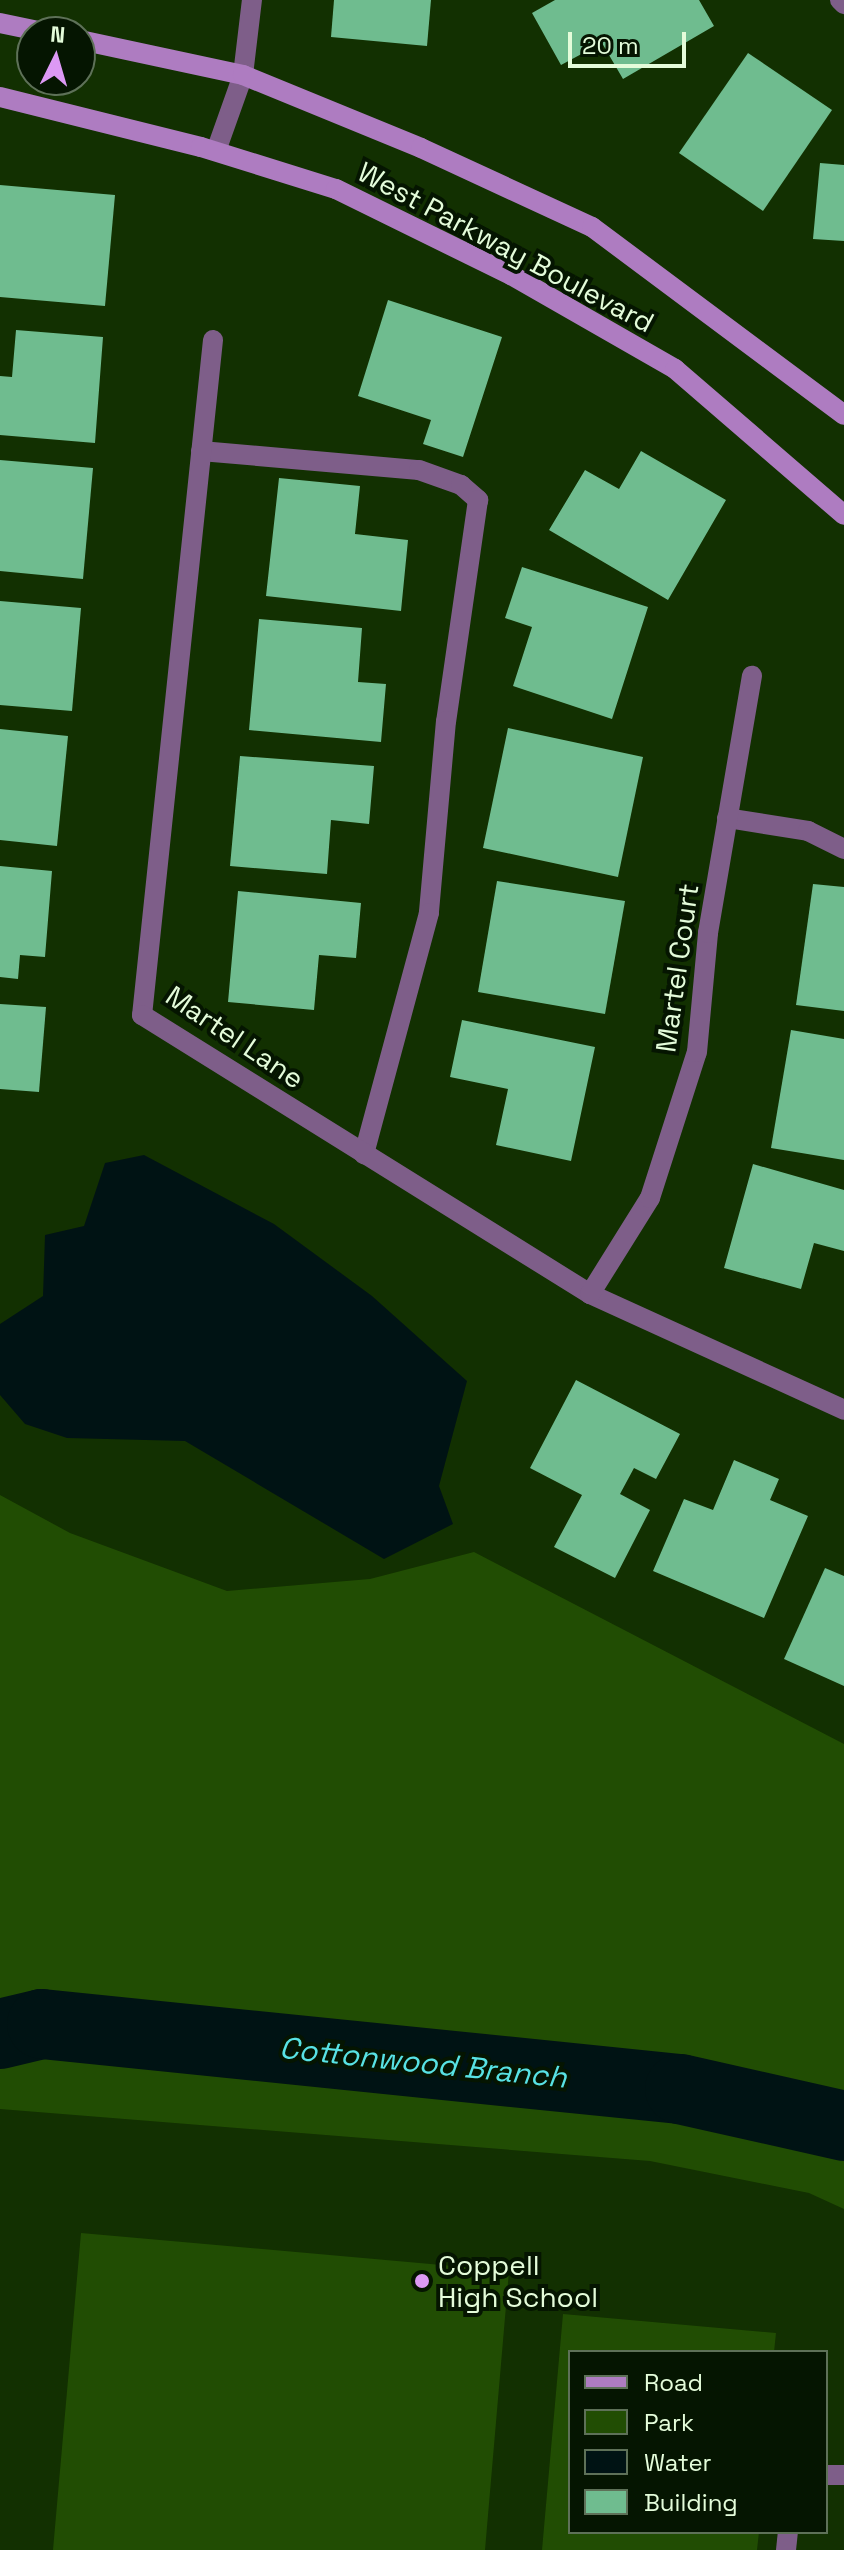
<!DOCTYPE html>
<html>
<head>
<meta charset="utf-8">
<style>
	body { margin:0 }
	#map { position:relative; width:844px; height:2550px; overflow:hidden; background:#123001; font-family:"Space Grotesk",sans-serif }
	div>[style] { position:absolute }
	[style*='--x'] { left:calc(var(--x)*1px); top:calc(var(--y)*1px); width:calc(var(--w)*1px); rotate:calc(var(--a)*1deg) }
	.green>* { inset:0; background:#214d03 }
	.water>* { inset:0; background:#001314 }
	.river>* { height:70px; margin:-35px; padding:0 35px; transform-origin:35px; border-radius:35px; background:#001314 }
	.building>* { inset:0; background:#6fbc8f }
	.lane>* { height:20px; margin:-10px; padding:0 10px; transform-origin:10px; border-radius:10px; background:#7e5e89 }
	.street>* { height:20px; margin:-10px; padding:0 10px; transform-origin:10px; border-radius:10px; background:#7e5e89 }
	.secondary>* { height:20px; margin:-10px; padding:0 10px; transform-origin:10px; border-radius:10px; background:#ae7cc1 }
	.dots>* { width:22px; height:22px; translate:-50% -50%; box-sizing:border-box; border:4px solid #051501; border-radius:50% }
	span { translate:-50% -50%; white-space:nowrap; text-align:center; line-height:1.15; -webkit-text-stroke:8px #051501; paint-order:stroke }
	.street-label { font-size:28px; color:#e4fcda }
	.poi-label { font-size:28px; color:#e4fcda }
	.left { translate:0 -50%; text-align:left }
	.water-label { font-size:30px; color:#58e2e4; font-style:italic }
	.legend { position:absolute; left:568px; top:2350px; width:260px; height:184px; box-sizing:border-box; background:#051501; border:2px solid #5e7158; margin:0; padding:10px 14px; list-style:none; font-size:24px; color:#e4fcda }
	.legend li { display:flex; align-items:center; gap:16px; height:40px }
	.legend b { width:40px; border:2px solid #5e7158 }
	.north { position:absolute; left:16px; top:16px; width:80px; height:80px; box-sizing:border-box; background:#051501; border:2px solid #5e7158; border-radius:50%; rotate:5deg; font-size:22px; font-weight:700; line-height:32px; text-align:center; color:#e4fcda }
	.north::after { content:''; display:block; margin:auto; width:28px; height:36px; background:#dc99f4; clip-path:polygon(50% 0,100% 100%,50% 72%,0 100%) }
	.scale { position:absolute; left:568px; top:32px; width:118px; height:36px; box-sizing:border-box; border:4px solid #e4fcda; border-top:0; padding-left:10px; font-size:24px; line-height:28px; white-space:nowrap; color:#e4fcda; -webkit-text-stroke:6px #051501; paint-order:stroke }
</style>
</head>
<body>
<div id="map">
	<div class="green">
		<i style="clip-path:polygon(0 1495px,70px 1533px,227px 1591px,370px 1579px,474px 1552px,844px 1744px,844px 2209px,809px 2193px,650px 2161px,0 2109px)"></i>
		<i style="clip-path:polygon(81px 2233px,509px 2271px,485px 2550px,53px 2550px)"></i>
		<i style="clip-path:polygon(563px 2314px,776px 2333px,774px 2352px,570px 2352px,570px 2532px,759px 2532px,757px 2550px,542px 2550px)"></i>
	</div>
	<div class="water">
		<i style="clip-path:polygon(144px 1155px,274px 1224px,372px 1296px,467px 1381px,439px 1486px,453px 1524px,384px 1559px,185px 1441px,67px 1438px,25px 1424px,0 1395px,0 1324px,43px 1296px,45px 1235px,84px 1226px,105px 1163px)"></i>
	</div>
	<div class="river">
		<i style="--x:0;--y:2034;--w:43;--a:-13.4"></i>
		<i style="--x:42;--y:2024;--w:641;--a:5.82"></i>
		<i style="--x:680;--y:2089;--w:168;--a:12.7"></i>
	</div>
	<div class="building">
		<i style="clip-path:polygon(334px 0,431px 0,427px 46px,331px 37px)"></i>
		<i style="clip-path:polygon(555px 0,699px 0,714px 26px,623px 79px,602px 43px,561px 65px,532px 13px)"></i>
		<i style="clip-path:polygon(748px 53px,832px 110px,763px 211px,679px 153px)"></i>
		<i style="clip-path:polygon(820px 163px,844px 165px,844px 241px,813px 239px)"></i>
		<i style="clip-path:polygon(0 185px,115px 195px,105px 306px,0 297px)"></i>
		<i style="clip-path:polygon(388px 300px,502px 337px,463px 457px,423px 444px,431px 420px,358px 396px)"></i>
		<i style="clip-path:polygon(16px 330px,103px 337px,95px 443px,0 435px,0 376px,12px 377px)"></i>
		<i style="clip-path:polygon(641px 451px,726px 500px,668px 600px,549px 530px,585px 470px,619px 489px)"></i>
		<i style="clip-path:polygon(0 460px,93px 468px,83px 579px,0 571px)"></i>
		<i style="clip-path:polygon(279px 478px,360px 486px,355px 534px,408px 540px,401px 611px,266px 596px)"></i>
		<i style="clip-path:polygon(522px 567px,648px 607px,612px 719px,513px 686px,532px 627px,505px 618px)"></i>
		<i style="clip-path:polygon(0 601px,81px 608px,72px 711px,0 705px)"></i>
		<i style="clip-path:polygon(259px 619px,362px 628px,358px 682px,386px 684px,381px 742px,249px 730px)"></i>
		<i style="clip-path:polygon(508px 728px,643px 757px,618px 877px,483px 848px)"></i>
		<i style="clip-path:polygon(0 729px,68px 736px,57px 846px,0 840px)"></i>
		<i style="clip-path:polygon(240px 756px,374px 766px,369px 824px,331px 820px,327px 874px,230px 866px)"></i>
		<i style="clip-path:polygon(0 866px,52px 871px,45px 957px,20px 955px,18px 979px,0 977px)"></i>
		<i style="clip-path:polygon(497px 881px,625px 901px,605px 1014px,478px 992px)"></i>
		<i style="clip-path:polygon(813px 884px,844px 887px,844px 1011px,796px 1005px)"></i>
		<i style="clip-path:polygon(238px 891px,361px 903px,356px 958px,319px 955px,314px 1010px,228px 1002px)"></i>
		<i style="clip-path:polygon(0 1004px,46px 1007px,39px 1092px,0 1089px)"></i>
		<i style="clip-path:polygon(462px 1020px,595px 1047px,571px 1161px,496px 1145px,508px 1089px,450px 1077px)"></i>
		<i style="clip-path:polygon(791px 1030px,844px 1039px,844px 1160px,771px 1148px)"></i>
		<i style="clip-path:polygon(753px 1164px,844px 1190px,844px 1251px,814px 1243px,801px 1289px,724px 1268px)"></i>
		<i style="clip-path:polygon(576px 1380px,680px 1434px,656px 1479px,634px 1468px,620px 1494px,650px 1510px,615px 1578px,554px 1547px,582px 1495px,530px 1468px)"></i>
		<i style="clip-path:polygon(734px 1460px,779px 1479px,770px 1500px,808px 1516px,764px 1618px,653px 1571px,684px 1499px,713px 1510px)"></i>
		<i style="clip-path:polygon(825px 1568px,844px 1576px,844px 1686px,784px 1659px)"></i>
	</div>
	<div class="lane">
		<i style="--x:201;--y:451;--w:219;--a:5"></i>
		<i style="--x:419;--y:470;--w:45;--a:19.7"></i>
		<i style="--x:461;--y:485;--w:23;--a:41"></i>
		<i style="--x:478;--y:500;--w:223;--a:98.2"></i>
		<i style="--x:446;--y:721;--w:193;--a:95.1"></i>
		<i style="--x:429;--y:913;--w:250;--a:105.1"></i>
		<i style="--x:727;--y:818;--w:82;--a:9.1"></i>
		<i style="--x:808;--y:831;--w:40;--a:26.6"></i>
	</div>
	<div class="street">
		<i style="--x:840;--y:0;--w:6;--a:45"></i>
		<i style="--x:216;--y:151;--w:81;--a:-70.4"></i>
		<i style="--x:243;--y:75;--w:76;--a:-83.2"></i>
		<i style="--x:213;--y:340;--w:679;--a:96"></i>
		<i style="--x:142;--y:1015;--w:528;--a:31.91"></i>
		<i style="--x:590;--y:1294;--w:279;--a:24.5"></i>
		<i style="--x:590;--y:1294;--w:113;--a:-58"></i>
		<i style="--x:650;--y:1198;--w:153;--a:-72.2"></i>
		<i style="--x:697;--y:1052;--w:120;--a:-84.7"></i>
		<i style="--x:708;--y:933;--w:261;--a:-80.3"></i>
		<i style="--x:826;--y:2475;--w:18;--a:0"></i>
		<i style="--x:786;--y:2550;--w:18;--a:-84"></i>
	</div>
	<div class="secondary">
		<i style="--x:0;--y:23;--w:44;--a:11.8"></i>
		<i style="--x:80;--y:40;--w:167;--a:12.1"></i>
		<i style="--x:243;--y:75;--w:192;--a:22.3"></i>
		<i style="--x:421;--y:148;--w:188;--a:24.8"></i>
		<i style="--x:592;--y:227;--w:314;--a:36.7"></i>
		<i style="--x:0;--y:97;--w:207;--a:14"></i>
		<i style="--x:201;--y:147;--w:141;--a:17.3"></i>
		<i style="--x:336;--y:189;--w:195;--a:26.2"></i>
		<i style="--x:511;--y:275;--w:189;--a:29.8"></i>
		<i style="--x:675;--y:369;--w:223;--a:40.8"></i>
	</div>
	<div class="dots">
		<i style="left:422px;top:2281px;background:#dc99f4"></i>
	</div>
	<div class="street-label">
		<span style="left:506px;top:247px;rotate:28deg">West Parkway Boulevard</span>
		<span style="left:677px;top:968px;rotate:-82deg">Martel Court</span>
		<span style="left:235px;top:1037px;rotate:34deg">Martel Lane</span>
	</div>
	<div class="poi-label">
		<span class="left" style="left:438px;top:2281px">Coppell<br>High School</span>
	</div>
	<div class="water-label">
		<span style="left:423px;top:2063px;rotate:6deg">Cottonwood Branch</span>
	</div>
	<ul class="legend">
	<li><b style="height:10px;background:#ae7cc1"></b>Road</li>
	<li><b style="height:22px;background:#214d03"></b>Park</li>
	<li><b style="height:22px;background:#001314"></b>Water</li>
	<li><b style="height:22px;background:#6fbc8f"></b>Building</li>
	</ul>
	<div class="north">N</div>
	<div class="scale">20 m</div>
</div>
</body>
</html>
